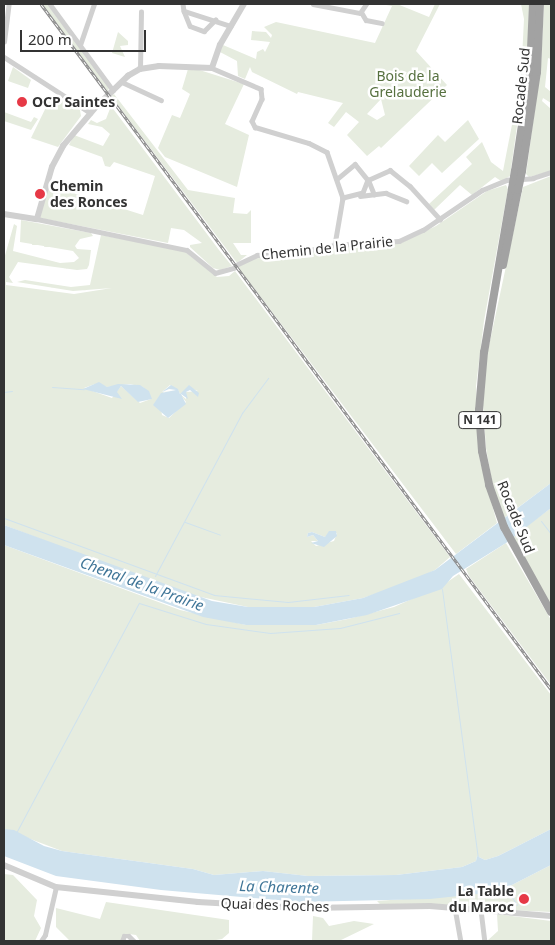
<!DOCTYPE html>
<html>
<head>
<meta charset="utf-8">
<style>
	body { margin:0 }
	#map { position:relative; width:555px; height:945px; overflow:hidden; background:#fff; font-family:"Noto Sans",sans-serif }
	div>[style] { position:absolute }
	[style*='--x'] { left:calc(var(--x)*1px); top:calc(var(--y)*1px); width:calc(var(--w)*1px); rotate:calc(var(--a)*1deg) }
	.green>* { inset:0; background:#e6ecdf }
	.water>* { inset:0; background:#cfe2ee }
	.stream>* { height:1px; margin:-0.5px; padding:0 0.5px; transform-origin:0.5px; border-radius:0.5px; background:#cfe2ee }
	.minor>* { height:4.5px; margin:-2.25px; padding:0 2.25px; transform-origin:2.25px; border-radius:2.25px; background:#d0d0d0 }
	.tertiary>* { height:5.5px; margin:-2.75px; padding:0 2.75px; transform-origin:2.75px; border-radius:2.75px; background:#d0d0d0 }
	.trunk>* { height:8px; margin:-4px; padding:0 4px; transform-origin:4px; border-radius:4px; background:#a2a2a2 }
	.rail>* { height:3px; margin-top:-1.5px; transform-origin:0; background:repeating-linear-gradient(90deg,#fff 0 4px,#888 0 8px); box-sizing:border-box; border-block:1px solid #888 }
	.trunk-bridge>* { height:8px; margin:-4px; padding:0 4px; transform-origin:4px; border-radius:4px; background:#a2a2a2 }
	.dots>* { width:14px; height:14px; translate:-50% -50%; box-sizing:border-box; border:2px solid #fff; border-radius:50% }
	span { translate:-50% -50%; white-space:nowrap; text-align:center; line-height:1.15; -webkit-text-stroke:5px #fff; paint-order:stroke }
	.shield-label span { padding:1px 4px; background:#fff; border:1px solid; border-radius:4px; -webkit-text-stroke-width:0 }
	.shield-label { font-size:12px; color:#333; font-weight:700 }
	.park-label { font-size:14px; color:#56703f }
	.street-label { font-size:14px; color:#333 }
	.poi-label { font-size:14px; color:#333; font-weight:700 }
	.left { translate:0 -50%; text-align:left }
	.right { translate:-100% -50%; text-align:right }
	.water-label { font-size:15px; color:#3f7597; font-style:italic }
	.frame { position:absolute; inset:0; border:5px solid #333; pointer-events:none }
	.scale { position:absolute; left:20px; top:30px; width:126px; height:22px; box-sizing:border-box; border:2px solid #333; border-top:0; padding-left:6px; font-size:15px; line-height:18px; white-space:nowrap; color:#333; -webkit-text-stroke:4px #fff; paint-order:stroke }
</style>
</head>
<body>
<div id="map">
	<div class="green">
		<i style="clip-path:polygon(42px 4px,47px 4px,79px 47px,109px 87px,108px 92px)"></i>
		<i style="clip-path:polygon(evenodd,380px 4px,397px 4px,429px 17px,435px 4px,440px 4px,416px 51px,447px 85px,381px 148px,379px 146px,367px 156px,347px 135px,359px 122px,346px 112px,334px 127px,328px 123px,343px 103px,298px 92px,297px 94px,252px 72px,250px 67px,245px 79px,238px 76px,237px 61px,220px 52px,223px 45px,256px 59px,257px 52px,263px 49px,265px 52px,270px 42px,251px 40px,252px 31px,266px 32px,271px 38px,272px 35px,264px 27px,276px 22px,375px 43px,392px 6px,380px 4px,381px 99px,385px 115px,377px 120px,367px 114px,381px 99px)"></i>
		<i style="clip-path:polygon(521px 4px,529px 4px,528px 47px,510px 176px,501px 181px,495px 177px,472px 195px,460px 185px,434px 210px,429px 204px,472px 164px,466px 157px,482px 142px,491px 162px,503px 171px,521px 78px,524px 19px)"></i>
		<i style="clip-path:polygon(544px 4px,550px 4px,551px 59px,548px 58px,545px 87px,551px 92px,551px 103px,543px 98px,542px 101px,551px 109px,551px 171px,529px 177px,526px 174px,541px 65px)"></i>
		<i style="clip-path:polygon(118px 32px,128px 41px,128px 45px,120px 46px,125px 57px,112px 53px)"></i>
		<i style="clip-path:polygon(13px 67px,31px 80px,28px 88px,8px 81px)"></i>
		<i style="clip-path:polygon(193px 68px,244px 84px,225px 124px,249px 135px,237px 187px,165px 157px,158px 148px,172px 115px,180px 118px,190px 94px,182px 89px,188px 69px)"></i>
		<i style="clip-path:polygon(114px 94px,188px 190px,235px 198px,233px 213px,247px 214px,251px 210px,251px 243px,233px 243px,229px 237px,241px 255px,247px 255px,237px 263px,111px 96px)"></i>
		<i style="clip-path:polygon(52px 95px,80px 110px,81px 116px,58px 147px,31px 138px)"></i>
		<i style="clip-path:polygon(111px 106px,219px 250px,232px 266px,220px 270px,213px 268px,190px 247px,190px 245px,202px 243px,184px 230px,171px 228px,168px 243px,40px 218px,48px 185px,143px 215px,155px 176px,114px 162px,110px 167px,105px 166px,102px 157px,69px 145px,74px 135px,103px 146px,110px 134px,102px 127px,88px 124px,91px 120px,97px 123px,106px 119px)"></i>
		<i style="clip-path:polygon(4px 112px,31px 122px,34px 117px,38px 119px,31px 130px,4px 121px)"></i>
		<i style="clip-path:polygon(468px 120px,479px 139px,442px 173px,432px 163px,419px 176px,409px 166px,438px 135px,445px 142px)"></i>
		<i style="clip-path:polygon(551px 176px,551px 483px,504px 518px,493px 487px,486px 448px,483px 405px,487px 355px,523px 187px)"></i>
		<i style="clip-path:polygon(506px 185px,508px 189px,484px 321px,476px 386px,480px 461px,497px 523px,456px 554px,238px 267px,253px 259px,341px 247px,401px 243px,436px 226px,487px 191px)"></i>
		<i style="clip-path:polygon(evenodd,21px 220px,91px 233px,93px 236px,80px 239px,75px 246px,77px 249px,91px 250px,89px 265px,87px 269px,77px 270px,18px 262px,9px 277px,13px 283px,6px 282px,6px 285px,74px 294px,112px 288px,73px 291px,17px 282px,25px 280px,71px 287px,90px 285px,101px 235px,184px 251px,217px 277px,229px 276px,235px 271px,450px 557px,435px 570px,408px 583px,363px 598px,314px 607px,248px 607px,182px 593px,4px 525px,4px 259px,14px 224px,17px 226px,13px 251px,60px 263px,74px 262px,79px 258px,73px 251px,20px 242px,21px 220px,95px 384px,107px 387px,130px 384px,143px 387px,151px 399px,140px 403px,121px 386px,112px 398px,84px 388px,95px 384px,21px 220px,170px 385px,178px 390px,180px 394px,189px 388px,198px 391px,186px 392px,186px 399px,180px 394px,186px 402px,169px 418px,162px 415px,159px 397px,164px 392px,177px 390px,162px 392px,170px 385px,21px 220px,312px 532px,325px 537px,337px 533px,334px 541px,316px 546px,311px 541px,318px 541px,313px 535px,307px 537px,308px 533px,312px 532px)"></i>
		<i style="clip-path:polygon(551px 508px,551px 606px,513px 536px)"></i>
		<i style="clip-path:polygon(506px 543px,551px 620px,551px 685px,469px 576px,466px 569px)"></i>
		<i style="clip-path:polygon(4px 545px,180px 610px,246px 625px,316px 625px,348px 619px,394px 607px,443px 585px,459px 574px,551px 695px,551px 829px,498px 856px,485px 860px,477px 856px,476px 861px,462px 867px,396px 875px,308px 876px,263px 871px,214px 875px,193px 869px,62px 851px,4px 829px)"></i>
		<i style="clip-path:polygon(551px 865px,551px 912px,380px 904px,377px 901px,487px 893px,502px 890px)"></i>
		<i style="clip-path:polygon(4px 874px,13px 875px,37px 900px,34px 916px,41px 928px,35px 941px,4px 941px)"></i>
		<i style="clip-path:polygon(106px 902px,229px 920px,229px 933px,222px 939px,210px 941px,140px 941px,136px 935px,129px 934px,121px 941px,70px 941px,56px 927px,56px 908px,100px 919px)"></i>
		<i style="clip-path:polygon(497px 914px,551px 921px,551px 941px,487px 941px,498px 931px)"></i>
		<i style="clip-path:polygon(313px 916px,323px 918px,329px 926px,354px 921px,374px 924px,339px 941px,312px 941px)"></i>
	</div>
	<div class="water">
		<i style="clip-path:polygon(99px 382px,107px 387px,118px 384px,140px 385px,149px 391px,152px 399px,138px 402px,121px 386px,117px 392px,122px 399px,83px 389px)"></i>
		<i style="clip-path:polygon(171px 385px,178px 389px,180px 394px,189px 385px,199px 393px,198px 397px,190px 390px,186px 392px,188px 399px,181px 394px,186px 404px,168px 418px,153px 405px,161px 393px,176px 390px,169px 389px,162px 392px)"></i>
		<i style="clip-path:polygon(551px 483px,551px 508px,506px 543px,453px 576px,442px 589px,367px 615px,316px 625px,246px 625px,203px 617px,4px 545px,4px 525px,212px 601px,248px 607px,314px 607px,363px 598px,435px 570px)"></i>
		<i style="clip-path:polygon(329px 531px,336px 531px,337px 536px,324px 547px,311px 543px,318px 541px,313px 535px,307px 537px,308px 533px,312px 532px,325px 537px)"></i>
		<i style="clip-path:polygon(4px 829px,14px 830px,44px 846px,62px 851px,193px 869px,214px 875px,263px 871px,308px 876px,396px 875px,462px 867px,476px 861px,477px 856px,485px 860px,498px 856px,551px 829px,551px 865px,502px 890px,487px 893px,430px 899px,300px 902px,161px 890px,56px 876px,4px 856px)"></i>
	</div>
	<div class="stream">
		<i style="--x:52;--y:387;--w:32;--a:4"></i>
		<i style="--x:4;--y:392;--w:8;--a:-7"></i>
		<i style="--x:4;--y:518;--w:224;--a:20.1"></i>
		<i style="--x:214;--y:595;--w:74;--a:5.4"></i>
		<i style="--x:288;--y:602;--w:61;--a:-6.5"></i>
		<i style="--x:541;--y:521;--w:16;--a:52"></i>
		<i style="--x:185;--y:522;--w:37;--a:20"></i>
		<i style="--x:155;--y:576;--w:185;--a:-61.9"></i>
		<i style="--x:242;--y:413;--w:44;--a:-53.4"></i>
		<i style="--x:442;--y:589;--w:271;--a:82.4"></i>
		<i style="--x:16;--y:833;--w:261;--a:-61.9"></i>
		<i style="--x:139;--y:603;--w:70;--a:17.4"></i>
		<i style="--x:206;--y:624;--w:65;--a:8"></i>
		<i style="--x:270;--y:633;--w:70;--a:-4.1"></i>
		<i style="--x:340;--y:628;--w:61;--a:-14.3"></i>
		<i style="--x:506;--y:888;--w:20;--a:57"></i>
	</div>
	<div class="minor">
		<i style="--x:50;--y:4;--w:107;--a:53.8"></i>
		<i style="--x:183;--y:4;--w:7;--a:82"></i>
		<i style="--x:184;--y:11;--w:49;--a:17.7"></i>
		<i style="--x:313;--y:4;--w:48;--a:10.8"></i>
		<i style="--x:360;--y:13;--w:11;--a:-56"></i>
		<i style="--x:184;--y:11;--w:16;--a:68"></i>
		<i style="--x:190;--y:26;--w:15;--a:20"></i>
		<i style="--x:204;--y:31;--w:16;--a:-45"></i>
		<i style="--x:362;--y:13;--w:8;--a:60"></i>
		<i style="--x:366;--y:20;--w:16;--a:11"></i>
		<i style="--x:4;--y:42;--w:38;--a:-83"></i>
		<i style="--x:80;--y:45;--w:43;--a:-71.1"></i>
		<i style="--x:4;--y:57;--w:103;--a:32.8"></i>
		<i style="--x:212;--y:68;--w:53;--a:23.2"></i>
		<i style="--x:261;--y:89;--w:10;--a:84"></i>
		<i style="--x:262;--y:99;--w:24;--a:114"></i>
		<i style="--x:252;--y:121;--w:7;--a:63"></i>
		<i style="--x:255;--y:127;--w:56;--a:16.5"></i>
		<i style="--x:309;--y:143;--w:20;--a:27"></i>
		<i style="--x:327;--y:152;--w:49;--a:70.8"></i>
		<i style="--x:343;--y:198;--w:48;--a:99.7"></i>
		<i style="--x:140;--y:69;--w:57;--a:-89"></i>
		<i style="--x:122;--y:82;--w:43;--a:24.8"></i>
		<i style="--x:337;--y:179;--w:23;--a:-40"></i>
		<i style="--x:355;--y:164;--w:21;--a:51"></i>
		<i style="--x:368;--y:180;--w:14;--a:111"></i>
		<i style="--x:363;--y:193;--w:21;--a:166"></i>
		<i style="--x:374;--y:195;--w:16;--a:-112"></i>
		<i style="--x:368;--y:180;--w:24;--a:-24"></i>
		<i style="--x:390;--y:170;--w:26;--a:39"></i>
		<i style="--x:410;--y:186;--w:45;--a:47.7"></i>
		<i style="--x:360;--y:196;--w:26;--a:-7"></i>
		<i style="--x:386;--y:193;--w:22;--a:22"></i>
		<i style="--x:37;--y:219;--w:153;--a:11.7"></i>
		<i style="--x:187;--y:250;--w:36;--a:39"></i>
		<i style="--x:215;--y:273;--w:20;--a:-15"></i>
		<i style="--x:238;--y:264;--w:21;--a:-25"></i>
		<i style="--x:257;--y:255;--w:33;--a:-2"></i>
		<i style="--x:290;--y:254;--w:46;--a:-11.3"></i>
		<i style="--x:335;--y:245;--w:64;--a:-3.6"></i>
		<i style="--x:399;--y:241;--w:26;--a:-25"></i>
		<i style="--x:423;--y:230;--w:71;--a:-34.1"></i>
		<i style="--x:482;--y:190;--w:27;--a:-22"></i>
		<i style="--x:507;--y:180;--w:26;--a:-4"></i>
		<i style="--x:533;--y:178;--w:19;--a:-18"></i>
		<i style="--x:455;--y:908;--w:34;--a:80"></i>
		<i style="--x:481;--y:910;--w:31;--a:83"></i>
		<i style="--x:41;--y:941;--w:7;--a:-56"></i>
		<i style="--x:45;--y:935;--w:49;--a:-77.1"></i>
		<i style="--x:122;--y:941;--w:5;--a:-68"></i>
		<i style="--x:124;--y:936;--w:5;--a:0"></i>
		<i style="--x:129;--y:936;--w:7;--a:45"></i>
	</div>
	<div class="tertiary">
		<i style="--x:4;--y:214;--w:33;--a:9"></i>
		<i style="--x:37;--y:219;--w:54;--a:-73.9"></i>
		<i style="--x:52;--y:167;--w:24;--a:-62"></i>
		<i style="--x:63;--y:146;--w:51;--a:-49.8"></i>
		<i style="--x:96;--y:107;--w:45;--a:-44.1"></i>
		<i style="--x:128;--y:76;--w:14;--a:-30"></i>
		<i style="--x:140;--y:69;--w:19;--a:-9"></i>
		<i style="--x:159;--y:66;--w:53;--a:2.2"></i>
		<i style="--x:212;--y:68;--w:24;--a:-71"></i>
		<i style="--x:220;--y:45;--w:48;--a:-59.7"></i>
		<i style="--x:4;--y:865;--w:56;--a:22.9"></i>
		<i style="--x:56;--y:887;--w:143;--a:6"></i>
		<i style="--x:198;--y:902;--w:108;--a:3.2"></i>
		<i style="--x:306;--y:908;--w:124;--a:-0.9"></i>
		<i style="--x:430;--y:906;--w:121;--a:4.7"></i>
	</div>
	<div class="trunk">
		<i style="--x:515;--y:171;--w:100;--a:-81.4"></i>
		<i style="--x:530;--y:72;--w:68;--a:-87.5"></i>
		<i style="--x:522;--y:171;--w:100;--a:-81.4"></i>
		<i style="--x:537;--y:72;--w:68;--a:-87.5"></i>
		<i style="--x:512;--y:189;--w:165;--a:99.7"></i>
		<i style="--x:484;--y:352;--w:58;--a:94.9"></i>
		<i style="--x:479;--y:410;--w:41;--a:85.8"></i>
		<i style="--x:482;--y:451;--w:35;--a:78"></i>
		<i style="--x:489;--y:485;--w:45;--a:70.3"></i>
		<i style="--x:504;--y:527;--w:97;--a:61.1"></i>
		<i style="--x:503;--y:265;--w:76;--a:-78.7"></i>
	</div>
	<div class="rail">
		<i style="--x:41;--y:4;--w:854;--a:53.33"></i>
	</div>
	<div class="trunk-bridge">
		<i style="--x:512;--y:189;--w:18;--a:-81"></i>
		<i style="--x:518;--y:190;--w:19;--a:-78"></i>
	</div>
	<div class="dots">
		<i style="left:22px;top:102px;background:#e63946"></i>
		<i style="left:40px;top:194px;background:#e63946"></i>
		<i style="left:524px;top:899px;background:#e63946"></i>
	</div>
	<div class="shield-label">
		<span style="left:480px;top:420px">N 141</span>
	</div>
	<div class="park-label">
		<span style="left:408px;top:84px">Bois de la<br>Grelauderie</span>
	</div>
	<div class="street-label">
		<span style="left:521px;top:86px;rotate:-84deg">Rocade Sud</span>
		<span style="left:327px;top:248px;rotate:-6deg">Chemin de la Prairie</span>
		<span style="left:516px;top:517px;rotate:68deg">Rocade Sud</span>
		<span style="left:275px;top:905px;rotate:2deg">Quai des Roches</span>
	</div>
	<div class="poi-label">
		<span class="left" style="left:32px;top:102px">OCP Saintes</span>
		<span class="left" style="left:50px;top:194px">Chemin<br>des Ronces</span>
		<span class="right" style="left:514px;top:899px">La Table<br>du Maroc</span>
	</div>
	<div class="water-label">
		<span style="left:142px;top:584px;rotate:20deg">Chenal de la Prairie</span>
		<span style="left:279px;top:887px;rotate:2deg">La Charente</span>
	</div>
	<div class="frame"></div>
	<div class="scale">200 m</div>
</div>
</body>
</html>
